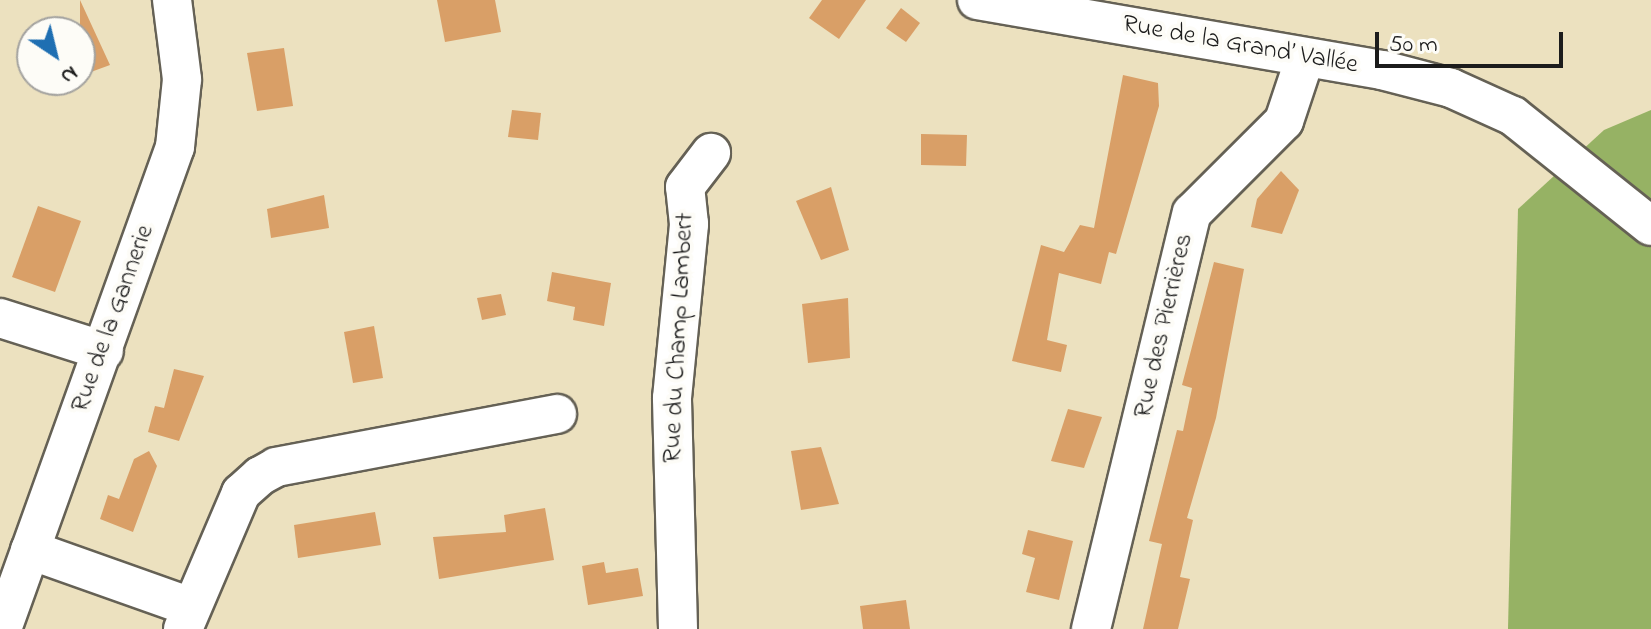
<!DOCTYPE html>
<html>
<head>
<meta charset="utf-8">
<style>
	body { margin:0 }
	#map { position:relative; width:1651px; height:629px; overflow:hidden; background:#ece1bf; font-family:"Indie Flower",sans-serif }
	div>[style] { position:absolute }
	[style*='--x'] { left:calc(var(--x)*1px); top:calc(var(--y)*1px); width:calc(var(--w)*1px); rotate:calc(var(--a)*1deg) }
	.forest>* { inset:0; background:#96b264 }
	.building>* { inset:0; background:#d99f67 }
	.roads { filter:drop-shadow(2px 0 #656155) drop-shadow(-2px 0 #656155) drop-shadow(0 2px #656155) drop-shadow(0 -2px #656155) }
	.minor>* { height:38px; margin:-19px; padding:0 19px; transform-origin:19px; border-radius:19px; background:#fff }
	span { translate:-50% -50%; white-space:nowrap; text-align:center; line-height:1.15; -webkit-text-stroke:8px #fdfcf7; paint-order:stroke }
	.street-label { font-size:26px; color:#1c1c1c }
	.north { position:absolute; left:16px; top:16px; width:80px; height:80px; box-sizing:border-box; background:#fdfcf7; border:2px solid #a3a29f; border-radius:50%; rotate:145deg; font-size:22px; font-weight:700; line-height:32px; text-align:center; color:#1c1c1c }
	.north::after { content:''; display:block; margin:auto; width:28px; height:36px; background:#1f6fb2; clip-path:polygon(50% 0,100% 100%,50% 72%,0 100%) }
	.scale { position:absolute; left:1375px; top:32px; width:188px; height:36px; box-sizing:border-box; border:4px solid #1c1c1c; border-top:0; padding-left:10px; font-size:24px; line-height:28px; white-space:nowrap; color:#1c1c1c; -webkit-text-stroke:6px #fdfcf7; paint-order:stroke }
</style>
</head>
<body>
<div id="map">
	<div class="forest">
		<i style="clip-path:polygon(1651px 110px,1651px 629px,1508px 629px,1518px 209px,1604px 130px)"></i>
	</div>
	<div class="building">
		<i style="clip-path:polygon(80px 0,110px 65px,80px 76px)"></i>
		<i style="clip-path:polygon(437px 0,495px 0,501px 32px,445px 42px)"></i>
		<i style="clip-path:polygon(822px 0,866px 0,839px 39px,809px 18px)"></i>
		<i style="clip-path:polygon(901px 8px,920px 23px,906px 42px,886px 28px)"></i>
		<i style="clip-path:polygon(284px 48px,293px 106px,257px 111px,247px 53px)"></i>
		<i style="clip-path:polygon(1123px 75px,1158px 83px,1159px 106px,1116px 254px,1109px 252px,1101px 284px,1059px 273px,1047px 340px,1067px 345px,1061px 372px,1012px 361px,1041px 245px,1064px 252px,1080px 225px,1094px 228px)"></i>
		<i style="clip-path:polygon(512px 110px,541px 113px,538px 140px,508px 137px)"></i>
		<i style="clip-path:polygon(921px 134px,967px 135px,966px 166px,921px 165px)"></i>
		<i style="clip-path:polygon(1281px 171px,1299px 190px,1282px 234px,1251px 227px,1257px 199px)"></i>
		<i style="clip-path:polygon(831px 187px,849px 250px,821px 260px,796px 201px)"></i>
		<i style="clip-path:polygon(324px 195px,329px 228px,271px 238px,267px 209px)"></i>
		<i style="clip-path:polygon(38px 206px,81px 221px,55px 292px,12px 277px)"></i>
		<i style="clip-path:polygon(1214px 262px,1244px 269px,1216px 418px,1187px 518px,1193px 520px,1180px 577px,1190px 579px,1178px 629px,1143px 629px,1162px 544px,1149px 541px,1177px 430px,1183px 431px,1192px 388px,1182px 385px)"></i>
		<i style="clip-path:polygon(552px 272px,611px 283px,604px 326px,573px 320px,575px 307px,547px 301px)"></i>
		<i style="clip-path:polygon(501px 294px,506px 315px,482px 320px,477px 298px)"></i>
		<i style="clip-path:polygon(848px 298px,850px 358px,808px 363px,802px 304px)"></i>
		<i style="clip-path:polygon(374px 326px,383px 378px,353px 383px,344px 332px)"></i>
		<i style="clip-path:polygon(174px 369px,204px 376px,179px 441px,148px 432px,155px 406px,164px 408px)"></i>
		<i style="clip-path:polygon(1068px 409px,1102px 417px,1084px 468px,1051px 461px)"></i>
		<i style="clip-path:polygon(821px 447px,839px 504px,801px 510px,791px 451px)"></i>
		<i style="clip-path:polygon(149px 451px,157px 466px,133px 532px,100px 519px,108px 495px,119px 499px,134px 459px)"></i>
		<i style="clip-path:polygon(545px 508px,554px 560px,439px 579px,433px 537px,506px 532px,504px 515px)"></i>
		<i style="clip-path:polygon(375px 512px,381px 545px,298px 558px,294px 525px)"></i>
		<i style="clip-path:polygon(1028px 530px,1073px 541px,1059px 600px,1026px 592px,1035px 558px,1022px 554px)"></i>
		<i style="clip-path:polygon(604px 562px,606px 573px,638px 568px,643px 596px,588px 605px,582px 566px)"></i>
		<i style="clip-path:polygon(906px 600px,910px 629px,863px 629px,860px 606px)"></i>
	</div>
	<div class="roads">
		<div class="minor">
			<i style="--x:977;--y:0;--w:411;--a:9.8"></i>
			<i style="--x:1382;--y:70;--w:71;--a:14.6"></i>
			<i style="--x:1451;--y:88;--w:68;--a:24.3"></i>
			<i style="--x:1513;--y:116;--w:176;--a:38.6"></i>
			<i style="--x:0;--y:318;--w:109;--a:17.6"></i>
			<i style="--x:30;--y:550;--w:171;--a:19.5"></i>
			<i style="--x:2;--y:629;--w:512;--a:-70.26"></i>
			<i style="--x:175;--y:147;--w:68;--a:-84.1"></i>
			<i style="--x:182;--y:79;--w:80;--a:-97.2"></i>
			<i style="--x:183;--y:629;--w:148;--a:-66.9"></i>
			<i style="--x:241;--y:493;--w:25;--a:-42"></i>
			<i style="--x:260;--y:476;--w:18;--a:-29"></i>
			<i style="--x:276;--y:467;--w:286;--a:-10.7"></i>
			<i style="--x:678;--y:629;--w:231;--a:-91.5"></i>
			<i style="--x:672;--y:398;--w:175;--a:-84.4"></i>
			<i style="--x:689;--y:224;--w:37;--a:-96"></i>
			<i style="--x:685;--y:187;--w:43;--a:-52.6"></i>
			<i style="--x:1091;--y:629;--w:428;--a:-76.4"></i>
			<i style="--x:1192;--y:213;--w:130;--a:-45"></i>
			<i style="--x:1284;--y:121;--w:66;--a:-71.6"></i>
		</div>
	</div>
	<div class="street-label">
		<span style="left:1240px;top:46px;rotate:10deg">Rue de la Grand’ Vallée</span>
		<span style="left:114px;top:319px;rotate:-70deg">Rue de la Gannerie</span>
		<span style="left:1165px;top:326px;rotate:-77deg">Rue des Pierrières</span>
		<span style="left:680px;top:338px;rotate:-87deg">Rue du Champ Lambert</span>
	</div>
	<div class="north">N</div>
	<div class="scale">50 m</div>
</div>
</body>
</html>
